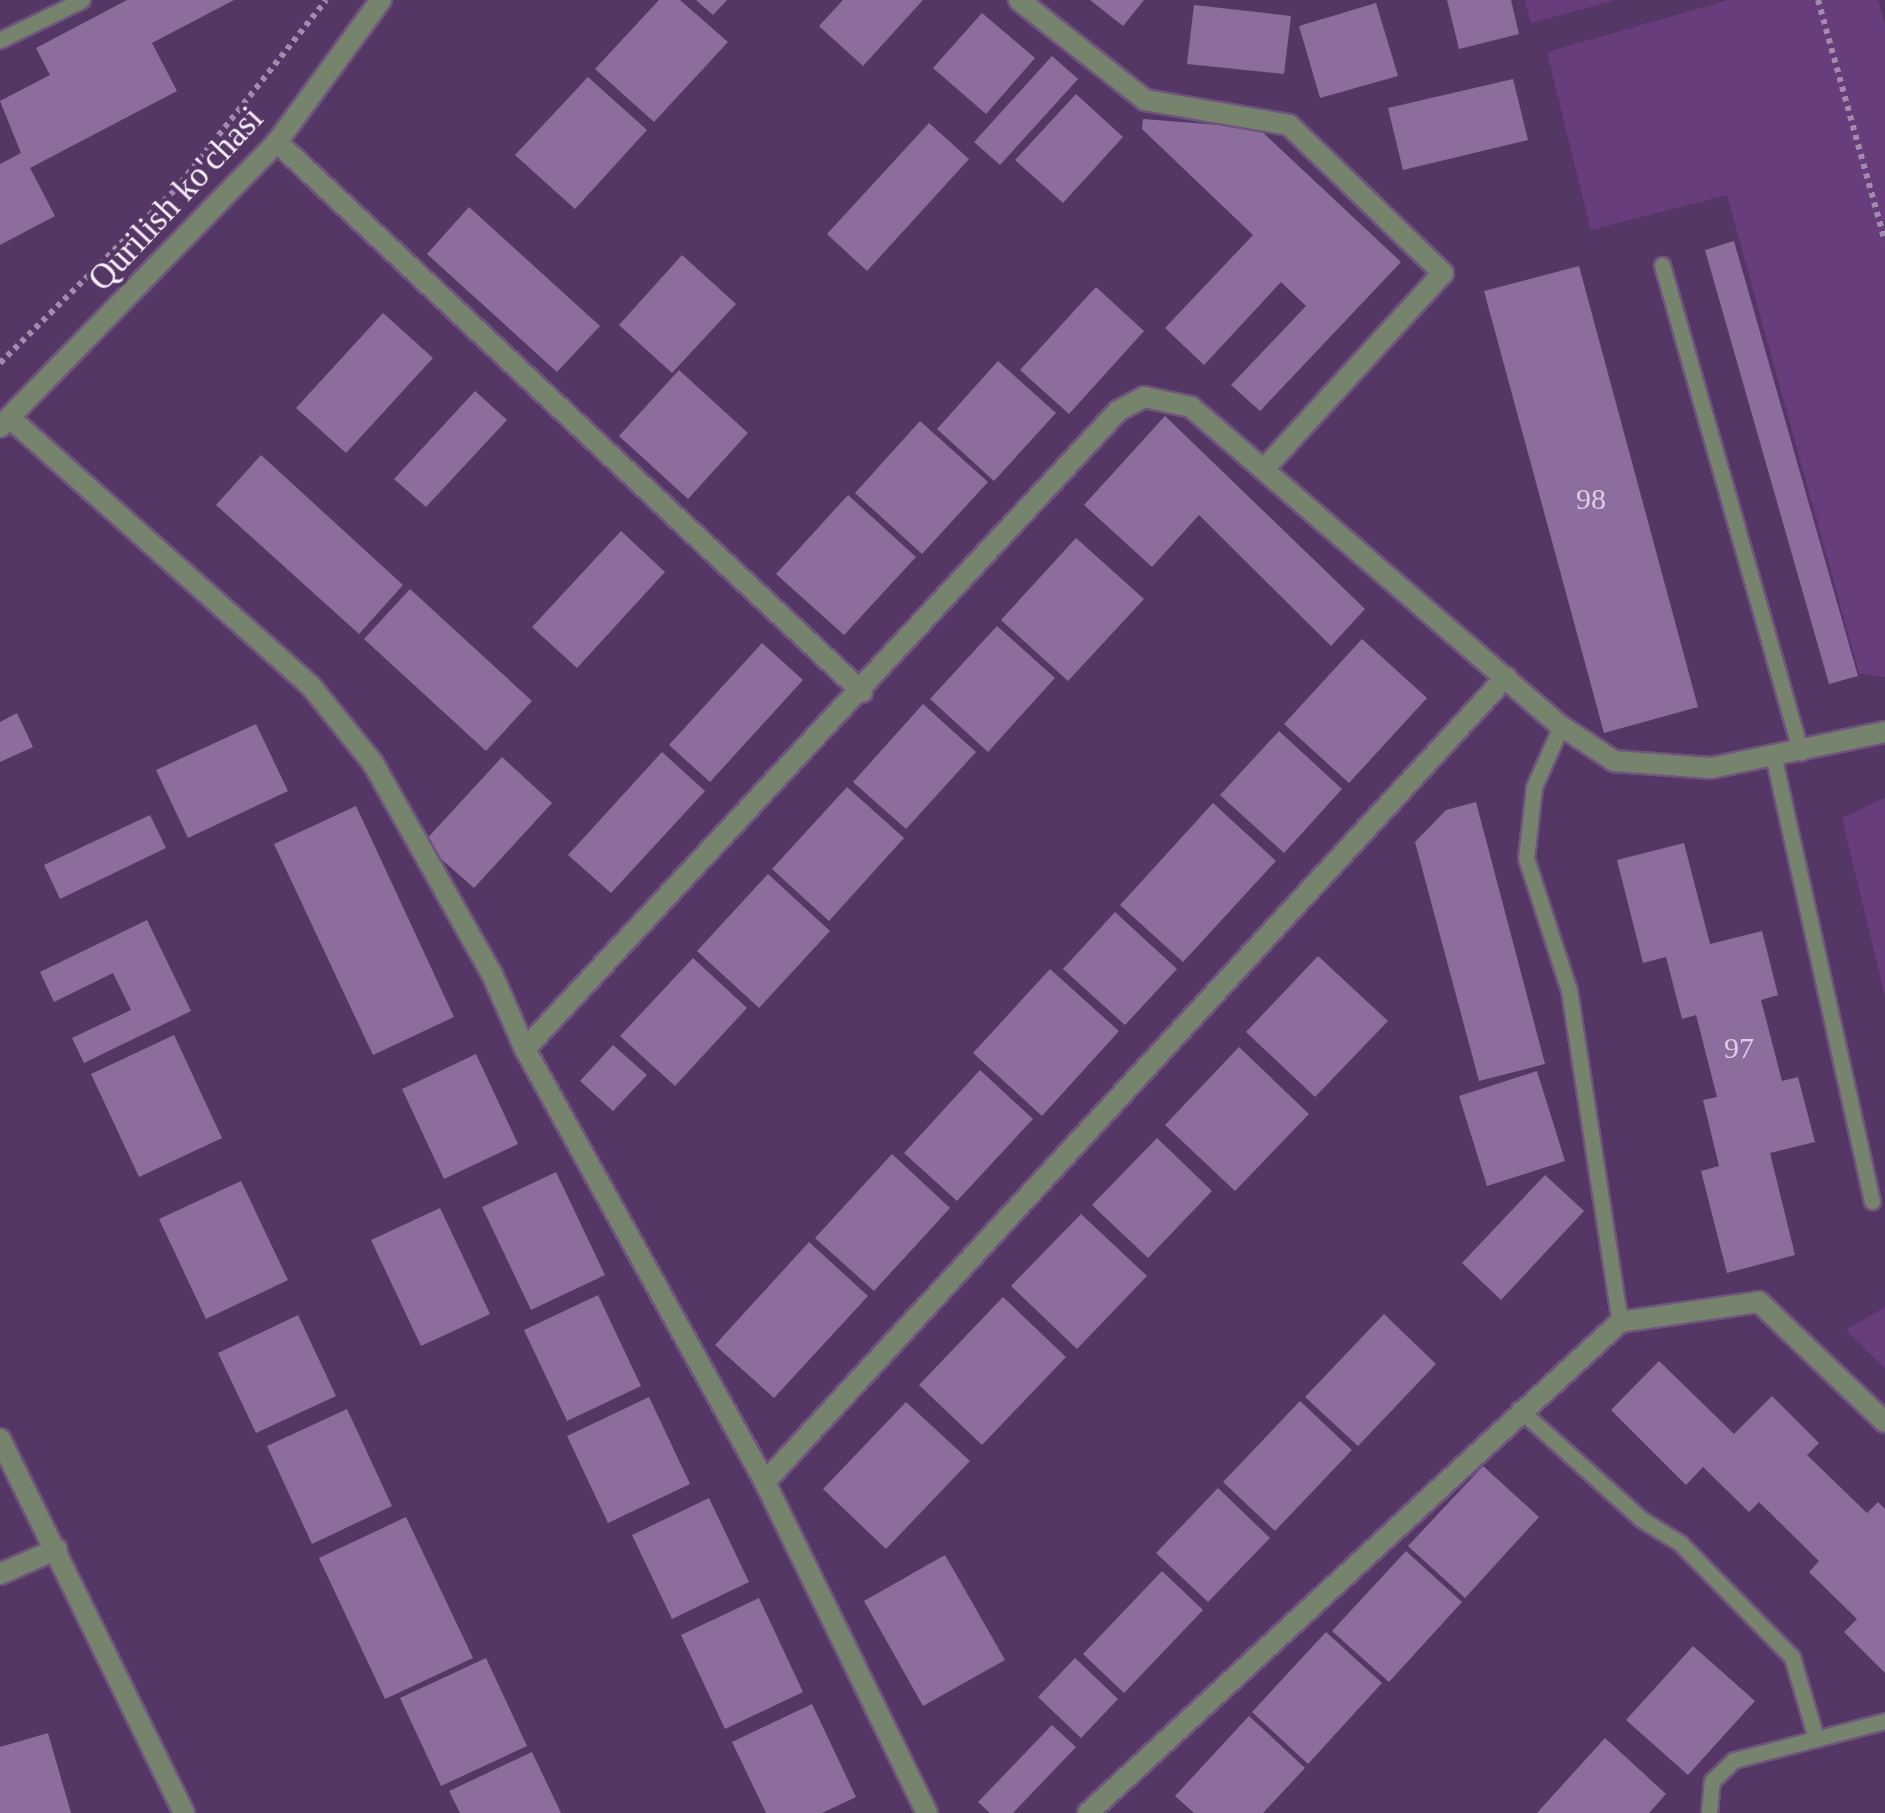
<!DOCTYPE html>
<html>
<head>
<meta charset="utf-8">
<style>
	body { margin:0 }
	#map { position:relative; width:1885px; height:1813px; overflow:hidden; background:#553765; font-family:Georgia,serif }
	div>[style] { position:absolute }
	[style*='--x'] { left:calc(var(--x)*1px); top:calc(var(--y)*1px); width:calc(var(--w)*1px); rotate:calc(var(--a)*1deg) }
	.green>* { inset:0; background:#673d7c }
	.building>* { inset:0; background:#8d6c9e }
	.path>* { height:6px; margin-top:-3px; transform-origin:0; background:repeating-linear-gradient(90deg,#a08dab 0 5px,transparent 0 10px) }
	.roads { filter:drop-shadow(2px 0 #6f557d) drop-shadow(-2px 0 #6f557d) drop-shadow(0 2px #6f557d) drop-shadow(0 -2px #6f557d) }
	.service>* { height:15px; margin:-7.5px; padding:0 7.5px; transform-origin:7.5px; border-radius:7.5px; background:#76846d }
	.minor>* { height:20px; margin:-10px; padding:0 10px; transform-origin:10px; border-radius:10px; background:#76846d }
	.tertiary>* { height:20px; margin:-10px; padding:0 10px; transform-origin:10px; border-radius:10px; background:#76846d }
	span { translate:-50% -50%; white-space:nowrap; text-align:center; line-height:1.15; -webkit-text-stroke:8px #553765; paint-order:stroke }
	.number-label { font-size:30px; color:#dccfe4 }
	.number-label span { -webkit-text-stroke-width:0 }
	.street-label { font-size:35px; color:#f7f0fb }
</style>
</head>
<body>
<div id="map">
	<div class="green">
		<i style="clip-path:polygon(1525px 0,1616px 0,1531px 23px)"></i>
		<i style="clip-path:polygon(1728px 0,1878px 0,1885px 25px,1885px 677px,1859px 673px,1727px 195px,1591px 230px,1547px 52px)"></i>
		<i style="clip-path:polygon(1885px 798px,1885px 997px,1842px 818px)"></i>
		<i style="clip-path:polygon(1885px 1307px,1885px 1368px,1846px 1330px)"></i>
	</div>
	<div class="building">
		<i style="clip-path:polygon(127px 0,234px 0,152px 43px,177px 91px,30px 168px,55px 216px,0 245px,0 164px,21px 153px,0 101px,50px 75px,36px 48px)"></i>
		<i style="clip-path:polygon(659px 0,680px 0,728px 42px,654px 122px,595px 69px)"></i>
		<i style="clip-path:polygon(696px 0,727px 0,713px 15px)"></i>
		<i style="clip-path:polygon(843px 0,923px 0,863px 66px,819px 26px)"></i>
		<i style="clip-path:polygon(1090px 0,1144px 0,1123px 26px)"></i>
		<i style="clip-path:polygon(1447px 0,1511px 0,1519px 34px,1459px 49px)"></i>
		<i style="clip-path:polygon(1376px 3px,1398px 76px,1320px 98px,1299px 26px)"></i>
		<i style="clip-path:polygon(1194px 5px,1291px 16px,1284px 74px,1187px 64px)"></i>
		<i style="clip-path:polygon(982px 13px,1035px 58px,986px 114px,933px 68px)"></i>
		<i style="clip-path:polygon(1052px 56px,1078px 79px,1000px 165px,974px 142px)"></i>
		<i style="clip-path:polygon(588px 77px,647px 130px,575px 209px,515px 155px)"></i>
		<i style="clip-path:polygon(1513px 79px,1528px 140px,1403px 170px,1388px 108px)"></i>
		<i style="clip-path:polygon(1076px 94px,1123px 137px,1063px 203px,1015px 160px)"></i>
		<i style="clip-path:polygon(1143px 119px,1258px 128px,1401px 262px,1260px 411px,1231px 385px,1306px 306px,1281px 282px,1204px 365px,1165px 328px,1253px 235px,1142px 129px)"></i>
		<i style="clip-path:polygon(929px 123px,969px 159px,867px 271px,827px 234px)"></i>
		<i style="clip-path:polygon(469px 207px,600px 326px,557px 372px,427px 254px)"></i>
		<i style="clip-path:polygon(1734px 241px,1858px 676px,1829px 684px,1705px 250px)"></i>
		<i style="clip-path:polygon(682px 255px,736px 304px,672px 373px,619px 325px)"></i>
		<i style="clip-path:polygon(1579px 266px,1698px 707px,1604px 733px,1484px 291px)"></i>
		<i style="clip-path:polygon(1096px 287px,1144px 331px,1069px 414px,1020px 370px)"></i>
		<i style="clip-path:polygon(383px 313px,433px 358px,346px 453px,296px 408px)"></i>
		<i style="clip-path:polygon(998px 361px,1056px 413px,994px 481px,937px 429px)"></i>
		<i style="clip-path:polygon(679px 370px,748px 433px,688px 499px,619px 436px)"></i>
		<i style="clip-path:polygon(475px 391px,507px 420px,426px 507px,394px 479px)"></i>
		<i style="clip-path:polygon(1165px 416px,1365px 609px,1331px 646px,1199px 515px,1152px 567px,1084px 505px)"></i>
		<i style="clip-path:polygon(920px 421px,988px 482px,922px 554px,855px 493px)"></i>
		<i style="clip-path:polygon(261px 455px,403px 585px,359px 634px,216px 505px)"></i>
		<i style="clip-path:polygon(848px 495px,916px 557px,844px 635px,776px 574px)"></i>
		<i style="clip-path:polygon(621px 531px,665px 572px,577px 668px,532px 627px)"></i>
		<i style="clip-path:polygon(1076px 538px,1144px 599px,1068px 681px,1001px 620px)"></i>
		<i style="clip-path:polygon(410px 589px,532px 701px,486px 751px,364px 639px)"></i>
		<i style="clip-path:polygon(997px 626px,1055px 678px,988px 752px,930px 699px)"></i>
		<i style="clip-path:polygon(1362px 639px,1427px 698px,1349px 783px,1284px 724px)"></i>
		<i style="clip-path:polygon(762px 643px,803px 680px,710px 782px,669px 745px)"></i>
		<i style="clip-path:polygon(923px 704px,976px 752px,906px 829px,853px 782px)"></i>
		<i style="clip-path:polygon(17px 713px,33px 747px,0 762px,0 722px)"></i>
		<i style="clip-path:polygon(256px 724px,288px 791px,188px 838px,156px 770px)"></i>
		<i style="clip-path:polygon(1279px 731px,1342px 789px,1284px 853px,1220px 795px)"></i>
		<i style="clip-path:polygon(662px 752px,705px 791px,611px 893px,568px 855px)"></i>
		<i style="clip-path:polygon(502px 757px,552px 803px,474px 888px,423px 843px)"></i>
		<i style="clip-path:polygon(847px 787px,904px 838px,829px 921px,772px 869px)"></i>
		<i style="clip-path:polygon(1476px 802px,1545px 1064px,1479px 1081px,1415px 842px,1446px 810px)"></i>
		<i style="clip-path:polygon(1213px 803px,1276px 861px,1183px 962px,1120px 905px)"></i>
		<i style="clip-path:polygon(356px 806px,454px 1017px,373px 1055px,274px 844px)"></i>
		<i style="clip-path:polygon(150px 815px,166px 848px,60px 899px,44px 865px)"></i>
		<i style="clip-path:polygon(1684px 843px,1710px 944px,1762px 931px,1778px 995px,1761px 1000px,1782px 1081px,1798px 1077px,1815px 1142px,1770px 1153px,1795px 1255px,1727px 1273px,1701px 1171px,1719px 1166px,1703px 1100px,1717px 1097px,1696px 1015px,1682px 1019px,1666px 957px,1643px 963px,1617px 860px)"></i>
		<i style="clip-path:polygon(768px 874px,830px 931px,759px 1008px,697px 951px)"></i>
		<i style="clip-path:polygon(1115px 912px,1177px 969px,1125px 1025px,1063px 969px)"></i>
		<i style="clip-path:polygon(147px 920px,191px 1011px,84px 1063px,72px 1038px,131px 1010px,113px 973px,54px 1002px,40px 972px)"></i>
		<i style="clip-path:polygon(1318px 956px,1388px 1021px,1315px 1097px,1246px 1032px)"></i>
		<i style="clip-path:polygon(693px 958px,747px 1008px,675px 1086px,620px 1036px)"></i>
		<i style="clip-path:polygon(1050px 969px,1119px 1031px,1042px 1116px,973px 1053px)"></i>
		<i style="clip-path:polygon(174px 1035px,222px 1138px,139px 1177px,91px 1074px)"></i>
		<i style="clip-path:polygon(613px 1045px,647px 1075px,613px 1111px,580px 1081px)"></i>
		<i style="clip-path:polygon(1239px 1047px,1309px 1114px,1235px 1191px,1165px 1125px)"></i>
		<i style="clip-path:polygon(476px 1054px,518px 1144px,444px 1179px,402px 1089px)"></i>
		<i style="clip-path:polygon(980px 1070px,1033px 1119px,957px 1201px,904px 1153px)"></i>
		<i style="clip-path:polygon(1537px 1071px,1565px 1161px,1487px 1186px,1459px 1096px)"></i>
		<i style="clip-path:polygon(1157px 1138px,1212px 1191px,1148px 1258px,1092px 1205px)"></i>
		<i style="clip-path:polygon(892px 1154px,950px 1208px,874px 1291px,815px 1238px)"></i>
		<i style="clip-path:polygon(556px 1172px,605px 1275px,531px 1310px,482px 1207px)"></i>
		<i style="clip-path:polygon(1545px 1175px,1584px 1211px,1501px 1300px,1462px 1263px)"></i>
		<i style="clip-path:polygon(241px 1181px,288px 1280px,206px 1319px,159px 1219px)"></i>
		<i style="clip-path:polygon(440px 1208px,490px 1314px,421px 1346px,371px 1240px)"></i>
		<i style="clip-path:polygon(1081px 1214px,1147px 1276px,1077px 1349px,1011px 1286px)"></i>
		<i style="clip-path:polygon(809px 1242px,868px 1296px,774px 1398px,715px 1345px)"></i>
		<i style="clip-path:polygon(598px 1295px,641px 1386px,567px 1421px,524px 1330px)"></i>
		<i style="clip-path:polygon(1003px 1297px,1066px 1357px,982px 1445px,919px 1385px)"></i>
		<i style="clip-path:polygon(1384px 1314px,1436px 1364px,1358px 1446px,1305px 1397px)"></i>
		<i style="clip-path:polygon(298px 1315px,336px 1396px,256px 1433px,218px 1353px)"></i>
		<i style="clip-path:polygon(1659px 1361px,1734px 1434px,1772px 1396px,1819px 1443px,1807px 1455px,1867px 1513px,1878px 1502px,1885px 1509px,1885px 1673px,1844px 1632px,1857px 1619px,1809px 1572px,1819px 1561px,1759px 1502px,1749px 1512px,1703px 1467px,1686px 1485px,1611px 1410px)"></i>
		<i style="clip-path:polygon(649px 1397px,690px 1484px,608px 1523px,567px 1436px)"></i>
		<i style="clip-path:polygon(1300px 1401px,1352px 1450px,1275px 1531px,1223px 1482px)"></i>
		<i style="clip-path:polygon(906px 1402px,970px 1461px,886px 1549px,823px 1489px)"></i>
		<i style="clip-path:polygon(347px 1409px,392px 1506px,312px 1544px,267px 1446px)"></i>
		<i style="clip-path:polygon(1483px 1466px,1539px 1517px,1465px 1598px,1408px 1546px)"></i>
		<i style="clip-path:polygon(1218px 1488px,1270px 1538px,1208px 1602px,1156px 1553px)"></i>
		<i style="clip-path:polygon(709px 1498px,749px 1582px,672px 1619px,632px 1535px)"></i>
		<i style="clip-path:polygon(406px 1517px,473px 1658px,385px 1699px,319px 1558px)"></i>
		<i style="clip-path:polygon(1406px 1551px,1462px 1602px,1389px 1682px,1332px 1631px)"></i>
		<i style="clip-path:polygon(945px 1555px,1005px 1660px,923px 1706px,864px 1601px)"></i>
		<i style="clip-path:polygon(1162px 1571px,1203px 1610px,1124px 1693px,1083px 1654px)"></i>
		<i style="clip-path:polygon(759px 1598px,803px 1692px,725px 1729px,681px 1635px)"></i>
		<i style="clip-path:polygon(1326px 1632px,1382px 1683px,1308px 1764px,1252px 1712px)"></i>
		<i style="clip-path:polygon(1693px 1646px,1755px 1701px,1688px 1775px,1626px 1720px)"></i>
		<i style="clip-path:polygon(486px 1658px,527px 1746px,441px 1786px,400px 1698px)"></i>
		<i style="clip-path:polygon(1075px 1658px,1118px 1699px,1081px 1738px,1038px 1697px)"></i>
		<i style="clip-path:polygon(812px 1704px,856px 1797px,822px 1813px,766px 1813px,732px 1742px)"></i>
		<i style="clip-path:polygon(1249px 1716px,1305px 1768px,1263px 1813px,1194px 1813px,1175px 1796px)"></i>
		<i style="clip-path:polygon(1052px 1725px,1076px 1747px,1013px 1813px,990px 1813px,978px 1802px)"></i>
		<i style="clip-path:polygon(48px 1733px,71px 1813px,0 1813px,0 1747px)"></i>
		<i style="clip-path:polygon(1605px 1738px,1666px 1794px,1649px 1813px,1537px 1813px)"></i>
		<i style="clip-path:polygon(532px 1752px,561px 1813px,460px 1813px,449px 1791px)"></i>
	</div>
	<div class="path">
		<i style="--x:1818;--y:0;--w:250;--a:74.5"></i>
		<i style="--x:0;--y:363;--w:246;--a:-44.7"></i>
		<i style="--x:175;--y:190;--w:243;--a:-51.5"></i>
	</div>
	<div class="roads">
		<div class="service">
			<i style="--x:0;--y:40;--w:91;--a:-26"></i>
			<i style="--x:1662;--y:265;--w:507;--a:74.1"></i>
			<i style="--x:1561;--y:726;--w:67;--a:113.9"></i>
			<i style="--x:1534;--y:787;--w:71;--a:96.4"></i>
			<i style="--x:1526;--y:858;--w:139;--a:72"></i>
			<i style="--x:1569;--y:990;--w:336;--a:81.3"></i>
			<i style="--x:1774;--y:759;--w:453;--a:77.5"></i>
			<i style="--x:1519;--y:1409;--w:164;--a:42"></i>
			<i style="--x:1641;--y:1519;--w:46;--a:31.6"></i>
			<i style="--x:1680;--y:1543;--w:160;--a:45.5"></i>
			<i style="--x:1792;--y:1657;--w:84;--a:73.5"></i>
			<i style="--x:1709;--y:1813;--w:32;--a:-85"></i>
			<i style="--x:1712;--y:1781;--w:30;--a:-44"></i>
			<i style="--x:1734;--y:1760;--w:156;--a:-14.5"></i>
		</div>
		<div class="minor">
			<i style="--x:1019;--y:0;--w:161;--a:38.4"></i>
			<i style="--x:1145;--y:100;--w:146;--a:9.8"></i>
			<i style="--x:1289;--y:125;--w:214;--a:43.9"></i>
			<i style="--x:1443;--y:273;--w:265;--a:132.4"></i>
			<i style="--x:277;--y:142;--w:803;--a:43.23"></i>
			<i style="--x:10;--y:418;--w:402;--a:41.7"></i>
			<i style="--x:310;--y:685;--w:100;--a:51.1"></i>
			<i style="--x:373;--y:763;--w:242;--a:60.6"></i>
			<i style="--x:492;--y:974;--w:82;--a:66.3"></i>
			<i style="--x:0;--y:1439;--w:417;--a:63.8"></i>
			<i style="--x:765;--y:1482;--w:1094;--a:-47.37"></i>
			<i style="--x:0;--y:1574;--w:62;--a:-23.7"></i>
			<i style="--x:927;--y:1813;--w:369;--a:-116.1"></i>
			<i style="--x:765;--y:1482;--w:495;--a:-119"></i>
			<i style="--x:525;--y:1049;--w:871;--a:-47.09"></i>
			<i style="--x:1118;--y:411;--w:30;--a:-28"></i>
			<i style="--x:1144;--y:397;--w:48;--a:12"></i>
			<i style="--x:1191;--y:407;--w:489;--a:40.8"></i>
			<i style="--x:1561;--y:726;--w:64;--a:33.4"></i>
			<i style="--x:1614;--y:761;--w:97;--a:4.1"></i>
			<i style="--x:1711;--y:768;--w:178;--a:-11.7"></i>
			<i style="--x:1088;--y:1813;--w:724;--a:-42.7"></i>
			<i style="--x:1620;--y:1322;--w:140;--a:-8.2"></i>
			<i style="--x:1759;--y:1302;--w:174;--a:43.6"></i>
		</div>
		<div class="tertiary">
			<i style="--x:0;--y:427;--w:397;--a:-45.8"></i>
			<i style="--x:277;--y:142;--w:176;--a:-53.8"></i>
		</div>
	</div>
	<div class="number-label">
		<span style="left:1591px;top:499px">98</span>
		<span style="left:1739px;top:1048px">97</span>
	</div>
	<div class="street-label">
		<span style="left:176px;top:199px;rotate:-47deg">Qurilish ko'chasi</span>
	</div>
</div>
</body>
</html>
